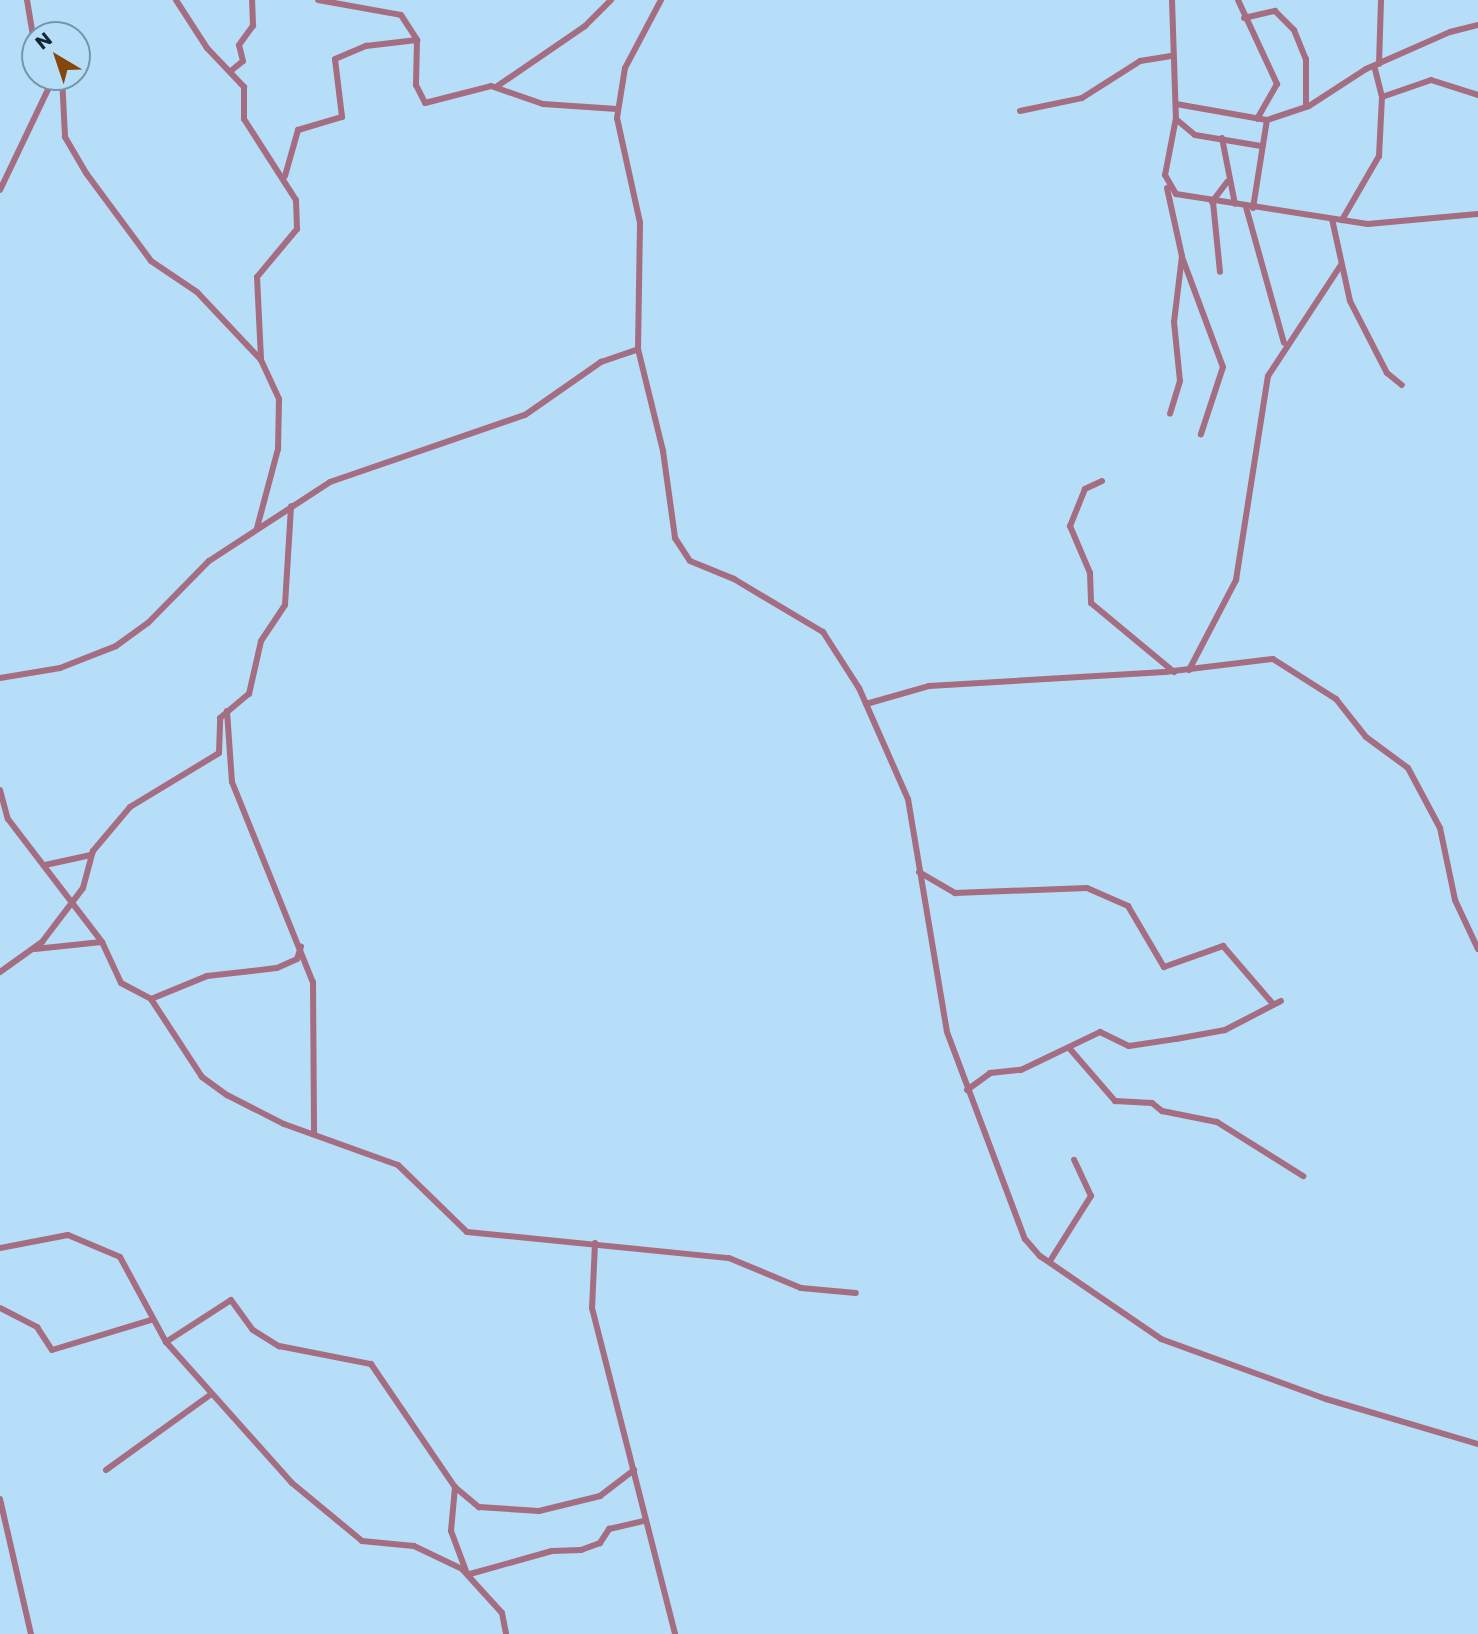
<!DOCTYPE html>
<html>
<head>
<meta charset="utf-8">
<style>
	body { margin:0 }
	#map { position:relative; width:1478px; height:1634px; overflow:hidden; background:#b6def8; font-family:Poppins,sans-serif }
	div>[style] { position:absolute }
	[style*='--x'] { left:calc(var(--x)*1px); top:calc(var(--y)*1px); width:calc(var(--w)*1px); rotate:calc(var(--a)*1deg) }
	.street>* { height:6px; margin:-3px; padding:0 3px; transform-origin:3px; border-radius:3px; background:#a46d82 }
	span { translate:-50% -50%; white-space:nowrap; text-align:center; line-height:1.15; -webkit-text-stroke:7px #b6def8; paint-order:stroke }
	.north { position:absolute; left:21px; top:21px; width:70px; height:70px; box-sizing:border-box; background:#b6def8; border:2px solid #7595a9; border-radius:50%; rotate:321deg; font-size:19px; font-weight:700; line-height:28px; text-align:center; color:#132733 }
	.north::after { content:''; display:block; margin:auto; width:24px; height:32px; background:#85460b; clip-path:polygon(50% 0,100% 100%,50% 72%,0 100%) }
</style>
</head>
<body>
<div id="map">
	<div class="street">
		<i style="--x:27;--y:0;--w:49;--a:80.5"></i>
		<i style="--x:176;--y:0;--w:57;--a:57.1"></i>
		<i style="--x:207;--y:48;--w:54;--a:46.5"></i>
		<i style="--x:244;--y:87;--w:32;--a:90"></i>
		<i style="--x:244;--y:119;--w:96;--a:57.3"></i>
		<i style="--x:296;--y:200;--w:29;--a:88"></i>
		<i style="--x:297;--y:229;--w:62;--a:129.8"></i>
		<i style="--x:257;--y:277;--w:83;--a:87.2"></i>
		<i style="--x:318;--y:0;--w:84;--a:10.2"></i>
		<i style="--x:401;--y:15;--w:30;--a:57"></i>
		<i style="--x:417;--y:40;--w:45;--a:91.3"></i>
		<i style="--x:416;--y:85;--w:20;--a:63"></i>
		<i style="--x:425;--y:103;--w:68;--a:-14.4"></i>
		<i style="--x:491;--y:86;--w:55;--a:19.1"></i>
		<i style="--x:543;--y:104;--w:74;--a:3.9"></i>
		<i style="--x:661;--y:0;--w:77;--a:117.9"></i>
		<i style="--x:625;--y:68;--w:51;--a:99.1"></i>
		<i style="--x:617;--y:118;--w:107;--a:77.6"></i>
		<i style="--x:640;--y:223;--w:126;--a:90.9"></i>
		<i style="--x:638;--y:349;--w:105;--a:76.2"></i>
		<i style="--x:663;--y:451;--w:88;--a:82.1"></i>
		<i style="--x:675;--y:538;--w:27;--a:57"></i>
		<i style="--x:690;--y:561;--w:48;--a:22.2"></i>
		<i style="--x:734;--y:579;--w:104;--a:30.8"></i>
		<i style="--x:823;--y:632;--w:67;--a:57.3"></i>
		<i style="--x:859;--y:688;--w:121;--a:66.2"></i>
		<i style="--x:908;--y:799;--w:236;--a:80.5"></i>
		<i style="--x:947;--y:1032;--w:221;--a:69.4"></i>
		<i style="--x:1025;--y:1239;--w:23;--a:49"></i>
		<i style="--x:1040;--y:1256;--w:147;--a:34.4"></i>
		<i style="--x:1161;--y:1339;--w:176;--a:20"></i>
		<i style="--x:1326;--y:1399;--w:159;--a:16.5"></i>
		<i style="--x:1172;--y:0;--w:118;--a:88.1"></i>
		<i style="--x:1176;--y:118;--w:58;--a:100.9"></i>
		<i style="--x:1165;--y:175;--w:22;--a:60"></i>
		<i style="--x:1176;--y:194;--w:194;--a:8.9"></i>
		<i style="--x:1368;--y:224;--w:110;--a:-5.2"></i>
		<i style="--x:1238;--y:0;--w:93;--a:65.1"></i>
		<i style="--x:1277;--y:84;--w:40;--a:119.7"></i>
		<i style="--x:1244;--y:18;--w:32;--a:-13"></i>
		<i style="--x:1275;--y:11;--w:27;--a:45"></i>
		<i style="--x:1294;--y:30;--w:31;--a:68"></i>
		<i style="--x:1306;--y:59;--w:48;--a:90"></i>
		<i style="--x:1379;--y:64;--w:64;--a:-88.2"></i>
		<i style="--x:232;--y:70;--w:14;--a:-39"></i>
		<i style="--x:243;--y:61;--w:16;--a:-104"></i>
		<i style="--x:239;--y:45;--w:24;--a:-54"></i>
		<i style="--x:253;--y:26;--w:26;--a:-92"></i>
		<i style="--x:62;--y:77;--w:60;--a:87.1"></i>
		<i style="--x:65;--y:137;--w:42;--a:59.7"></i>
		<i style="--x:86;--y:173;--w:109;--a:53.5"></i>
		<i style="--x:151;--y:261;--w:55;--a:34"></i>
		<i style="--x:197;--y:292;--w:93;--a:46.7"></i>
		<i style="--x:261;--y:360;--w:43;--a:65.2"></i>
		<i style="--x:279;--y:399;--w:50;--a:91.1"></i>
		<i style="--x:278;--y:449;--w:82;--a:104.9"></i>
		<i style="--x:496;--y:87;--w:108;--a:-34.4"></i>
		<i style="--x:585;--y:26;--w:37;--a:-45"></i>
		<i style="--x:1382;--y:97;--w:52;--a:-19.1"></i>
		<i style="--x:1431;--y:80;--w:49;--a:17.7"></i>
		<i style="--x:1176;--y:104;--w:92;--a:10"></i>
		<i style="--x:1267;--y:120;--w:44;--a:-18.4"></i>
		<i style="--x:1309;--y:106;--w:68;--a:-33"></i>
		<i style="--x:1366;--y:69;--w:92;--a:-23.8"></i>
		<i style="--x:1450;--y:32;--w:29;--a:-14"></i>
		<i style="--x:1020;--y:111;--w:63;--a:-11.8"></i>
		<i style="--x:1082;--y:98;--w:69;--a:-32.5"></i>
		<i style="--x:1140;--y:61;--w:33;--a:-9"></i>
		<i style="--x:1177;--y:120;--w:23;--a:40"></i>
		<i style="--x:1195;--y:135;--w:67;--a:9.5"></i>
		<i style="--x:1222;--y:138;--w:67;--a:78.9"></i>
		<i style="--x:285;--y:176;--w:48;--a:-74.2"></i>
		<i style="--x:298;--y:130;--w:46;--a:-16.5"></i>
		<i style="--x:342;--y:117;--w:58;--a:-96.9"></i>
		<i style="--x:335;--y:59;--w:34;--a:-23"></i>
		<i style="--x:366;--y:46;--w:51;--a:-6.7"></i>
		<i style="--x:1167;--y:188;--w:70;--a:77.6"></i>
		<i style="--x:1182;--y:256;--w:66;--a:96.9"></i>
		<i style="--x:1174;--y:322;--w:59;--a:84.2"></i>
		<i style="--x:1180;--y:381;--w:34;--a:107"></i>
		<i style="--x:0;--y:190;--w:125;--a:-64.5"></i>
		<i style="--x:1212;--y:202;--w:25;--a:-53"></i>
		<i style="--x:1213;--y:202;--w:70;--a:84.3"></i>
		<i style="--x:1246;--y:207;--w:141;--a:74.4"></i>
		<i style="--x:1253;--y:208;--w:89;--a:-81"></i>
		<i style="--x:1332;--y:219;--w:84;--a:77.6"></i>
		<i style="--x:1350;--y:301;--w:81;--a:62.8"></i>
		<i style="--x:1387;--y:373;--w:19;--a:39"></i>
		<i style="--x:1342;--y:220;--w:74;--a:-60"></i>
		<i style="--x:1379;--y:156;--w:59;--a:-87.1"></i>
		<i style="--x:1382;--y:97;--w:32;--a:-104"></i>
		<i style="--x:1182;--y:257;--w:117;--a:69.6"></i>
		<i style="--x:1223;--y:367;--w:71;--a:108.2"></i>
		<i style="--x:1102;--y:481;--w:19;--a:155"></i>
		<i style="--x:1085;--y:489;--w:40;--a:112"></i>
		<i style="--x:1070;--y:526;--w:51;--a:66.9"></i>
		<i style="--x:1090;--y:573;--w:30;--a:88"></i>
		<i style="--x:1091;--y:603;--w:108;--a:39.7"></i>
		<i style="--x:1189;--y:670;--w:102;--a:-62.4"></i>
		<i style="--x:1236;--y:580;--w:206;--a:-81.1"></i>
		<i style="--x:1268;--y:376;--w:133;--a:-56.7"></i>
		<i style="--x:0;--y:678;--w:61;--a:-9.5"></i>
		<i style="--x:60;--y:668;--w:60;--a:-21.4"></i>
		<i style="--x:116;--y:646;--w:39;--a:-36"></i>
		<i style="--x:148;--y:623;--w:87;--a:-45.5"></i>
		<i style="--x:209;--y:561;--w:145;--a:-33.1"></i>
		<i style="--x:330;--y:482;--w:206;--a:-19"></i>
		<i style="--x:525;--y:415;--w:93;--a:-34.9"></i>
		<i style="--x:601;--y:362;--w:39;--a:-19"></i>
		<i style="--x:866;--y:704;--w:66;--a:-15.9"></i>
		<i style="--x:929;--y:686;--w:236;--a:-3.4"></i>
		<i style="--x:1165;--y:672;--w:109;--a:-6.9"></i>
		<i style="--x:1273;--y:659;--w:75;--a:32.4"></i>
		<i style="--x:1336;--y:699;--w:48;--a:51.7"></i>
		<i style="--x:1366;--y:737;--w:52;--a:36.4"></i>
		<i style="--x:1408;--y:768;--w:68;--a:61.9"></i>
		<i style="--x:1440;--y:828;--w:74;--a:78.2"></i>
		<i style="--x:1455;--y:900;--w:54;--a:64.9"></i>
		<i style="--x:227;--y:711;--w:71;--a:86"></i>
		<i style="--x:232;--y:782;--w:216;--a:68"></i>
		<i style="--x:313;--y:982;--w:151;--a:89.6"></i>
		<i style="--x:0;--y:790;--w:30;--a:75"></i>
		<i style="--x:8;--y:819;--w:155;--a:52.6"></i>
		<i style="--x:102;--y:942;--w:45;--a:65.1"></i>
		<i style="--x:121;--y:983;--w:34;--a:28"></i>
		<i style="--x:151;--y:999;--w:93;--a:56.8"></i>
		<i style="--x:202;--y:1077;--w:31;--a:36"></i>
		<i style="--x:227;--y:1095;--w:64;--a:27"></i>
		<i style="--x:284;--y:1124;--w:121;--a:19.8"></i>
		<i style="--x:398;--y:1165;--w:96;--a:44.2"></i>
		<i style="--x:467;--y:1232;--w:263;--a:5.7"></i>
		<i style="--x:729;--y:1258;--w:78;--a:22.6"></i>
		<i style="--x:801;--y:1288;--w:55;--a:5.2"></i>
		<i style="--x:45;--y:865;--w:47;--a:-12.3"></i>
		<i style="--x:919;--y:872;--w:42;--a:30.3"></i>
		<i style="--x:955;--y:893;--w:132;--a:-2.2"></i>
		<i style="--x:1087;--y:888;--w:45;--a:23.7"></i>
		<i style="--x:1128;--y:906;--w:71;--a:59.5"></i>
		<i style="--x:1164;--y:967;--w:63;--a:-19.6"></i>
		<i style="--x:1223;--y:946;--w:77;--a:49.2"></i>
		<i style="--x:35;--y:949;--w:67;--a:-6"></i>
		<i style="--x:0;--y:972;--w:52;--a:-35.5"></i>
		<i style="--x:42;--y:942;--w:68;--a:-52.8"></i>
		<i style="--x:83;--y:888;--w:38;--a:-75"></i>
		<i style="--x:93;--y:851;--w:57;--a:-49.9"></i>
		<i style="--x:130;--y:807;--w:104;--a:-31.2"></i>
		<i style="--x:219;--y:753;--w:35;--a:-88"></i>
		<i style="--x:220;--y:718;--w:38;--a:-40"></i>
		<i style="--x:249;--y:694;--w:54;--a:-77.2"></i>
		<i style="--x:261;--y:641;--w:43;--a:-56.3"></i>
		<i style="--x:285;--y:605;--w:99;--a:-86.5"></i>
		<i style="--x:151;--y:999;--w:61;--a:-22.3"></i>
		<i style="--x:207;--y:976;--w:70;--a:-6.5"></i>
		<i style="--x:277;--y:968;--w:22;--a:-24"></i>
		<i style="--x:297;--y:959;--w:13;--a:-72"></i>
		<i style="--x:1070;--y:1049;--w:69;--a:49.1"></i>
		<i style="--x:1115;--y:1101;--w:37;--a:3"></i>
		<i style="--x:1152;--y:1103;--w:13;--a:39"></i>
		<i style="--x:1162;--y:1111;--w:56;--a:11.3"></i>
		<i style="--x:1217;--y:1122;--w:102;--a:32.1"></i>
		<i style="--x:967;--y:1090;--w:29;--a:-36"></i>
		<i style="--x:990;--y:1073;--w:31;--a:-6"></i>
		<i style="--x:1021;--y:1070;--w:88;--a:-25.7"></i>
		<i style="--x:1100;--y:1032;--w:32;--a:26"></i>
		<i style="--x:1129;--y:1046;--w:48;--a:-8.5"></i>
		<i style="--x:1176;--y:1039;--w:50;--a:-10.4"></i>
		<i style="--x:1225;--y:1030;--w:63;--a:-27.4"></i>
		<i style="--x:595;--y:1243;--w:65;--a:92.6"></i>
		<i style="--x:592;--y:1308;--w:336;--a:75.7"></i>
		<i style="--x:0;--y:1248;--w:69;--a:-10.8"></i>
		<i style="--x:68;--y:1235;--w:56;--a:22.9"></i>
		<i style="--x:120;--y:1257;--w:97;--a:61.6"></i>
		<i style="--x:166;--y:1342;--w:189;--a:48.2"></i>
		<i style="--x:292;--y:1483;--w:91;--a:39.6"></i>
		<i style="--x:362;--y:1541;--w:52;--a:5.5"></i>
		<i style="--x:414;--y:1546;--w:53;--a:25.6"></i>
		<i style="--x:462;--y:1569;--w:59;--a:47.7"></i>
		<i style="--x:502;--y:1613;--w:21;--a:79"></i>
		<i style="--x:1050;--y:1261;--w:77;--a:-57.8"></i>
		<i style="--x:1091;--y:1196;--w:40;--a:-115"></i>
		<i style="--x:0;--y:1308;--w:42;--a:27.2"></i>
		<i style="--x:37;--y:1327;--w:27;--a:57"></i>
		<i style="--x:52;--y:1350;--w:103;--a:-16.9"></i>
		<i style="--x:166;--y:1342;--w:77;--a:-32.9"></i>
		<i style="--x:231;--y:1300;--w:37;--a:54"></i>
		<i style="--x:253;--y:1330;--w:31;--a:32"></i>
		<i style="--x:279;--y:1346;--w:94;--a:11.1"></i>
		<i style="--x:371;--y:1364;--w:149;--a:55.7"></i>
		<i style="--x:455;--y:1487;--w:44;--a:95.2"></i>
		<i style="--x:451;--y:1531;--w:43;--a:69.4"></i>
		<i style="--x:106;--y:1470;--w:128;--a:-35.8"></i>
		<i style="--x:456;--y:1488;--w:30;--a:40"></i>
		<i style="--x:479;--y:1507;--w:60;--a:3.8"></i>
		<i style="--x:539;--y:1511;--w:63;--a:-13.8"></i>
		<i style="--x:600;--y:1496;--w:43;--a:-37.4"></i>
		<i style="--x:0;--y:1499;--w:139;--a:77.1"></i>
		<i style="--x:470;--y:1574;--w:85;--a:-15.7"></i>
		<i style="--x:552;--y:1551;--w:29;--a:-2"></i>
		<i style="--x:581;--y:1550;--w:20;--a:-20"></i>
		<i style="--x:600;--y:1543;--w:17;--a:-57"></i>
		<i style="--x:609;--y:1529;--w:37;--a:-13"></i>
	</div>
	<div class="north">N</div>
</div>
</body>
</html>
